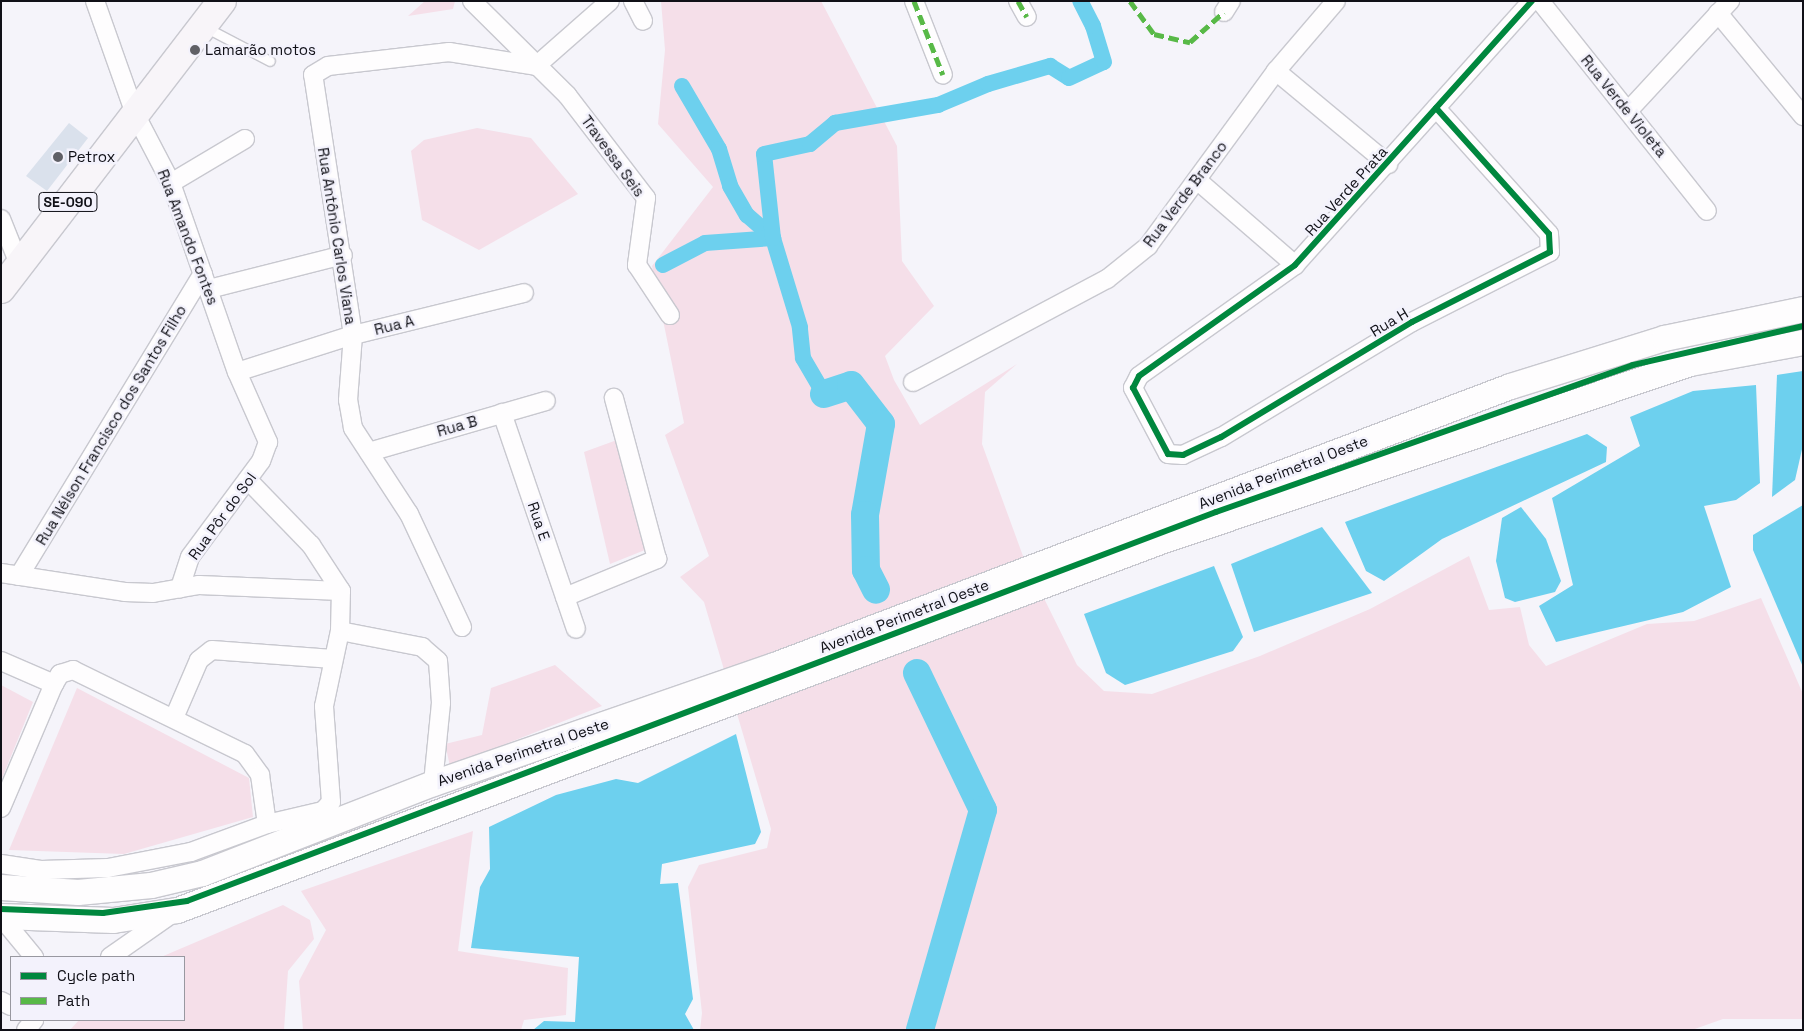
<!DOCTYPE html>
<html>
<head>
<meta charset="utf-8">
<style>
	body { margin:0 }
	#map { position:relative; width:1804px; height:1031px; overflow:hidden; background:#f5f4fa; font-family:"Space Grotesk",sans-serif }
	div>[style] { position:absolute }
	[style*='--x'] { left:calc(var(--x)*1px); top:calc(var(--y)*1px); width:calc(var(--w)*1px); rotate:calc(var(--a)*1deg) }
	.green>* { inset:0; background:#f5dfe9 }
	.water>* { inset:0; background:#6dd0ee }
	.canal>* { height:16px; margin:-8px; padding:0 8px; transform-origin:8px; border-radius:8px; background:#6dd0ee }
	.river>* { height:28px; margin:-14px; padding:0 14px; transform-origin:14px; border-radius:14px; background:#6dd0ee }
	.building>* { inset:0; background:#dae1ec }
	.roads { filter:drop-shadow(1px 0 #c8c8cf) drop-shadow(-1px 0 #c8c8cf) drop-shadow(0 1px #c8c8cf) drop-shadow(0 -1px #c8c8cf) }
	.service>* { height:9px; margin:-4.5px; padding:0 4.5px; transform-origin:4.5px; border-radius:4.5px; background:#fefdfe }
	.minor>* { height:18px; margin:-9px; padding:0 9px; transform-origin:9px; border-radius:9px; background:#fefdfe }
	.secondary>* { height:25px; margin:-12.5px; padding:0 12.5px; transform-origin:12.5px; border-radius:12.5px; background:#fefdfe }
	.primary>* { height:28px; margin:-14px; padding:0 14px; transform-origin:14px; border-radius:14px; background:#f8f5f9 }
	.quiet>* { height:5px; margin-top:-2.5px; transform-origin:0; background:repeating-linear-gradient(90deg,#58b947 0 10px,transparent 0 15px) }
	.cycleway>* { height:6px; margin:-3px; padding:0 3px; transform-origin:3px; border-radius:3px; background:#00873e }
	.dots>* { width:14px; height:14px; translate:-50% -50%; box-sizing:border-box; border:2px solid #f3f2fc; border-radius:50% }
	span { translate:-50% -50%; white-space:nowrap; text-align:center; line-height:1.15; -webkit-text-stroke:5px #f3f2fc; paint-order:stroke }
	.shield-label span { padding:1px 4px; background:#f3f2fc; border:1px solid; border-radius:4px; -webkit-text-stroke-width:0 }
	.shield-label { font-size:14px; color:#101017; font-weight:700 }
	.poi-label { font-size:15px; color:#101017 }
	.left { translate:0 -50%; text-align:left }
	.street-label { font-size:15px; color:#101017 }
	.frame { position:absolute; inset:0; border:2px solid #101017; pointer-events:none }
	.legend { position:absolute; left:10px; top:956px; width:175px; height:65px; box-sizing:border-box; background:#f3f2fc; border:1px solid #9898a0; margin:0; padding:6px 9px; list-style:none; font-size:15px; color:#101017 }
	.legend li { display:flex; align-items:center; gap:10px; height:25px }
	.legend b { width:25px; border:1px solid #9898a0 }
</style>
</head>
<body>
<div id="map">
	<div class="green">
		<i style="clip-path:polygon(425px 1px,455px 1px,453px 9px,408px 16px)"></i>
		<i style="clip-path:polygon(661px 1px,821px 1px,897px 146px,902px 261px,934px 306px,885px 356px,894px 380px,920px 425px,1017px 364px,985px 392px,982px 444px,1023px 556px,1077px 665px,1104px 691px,1152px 694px,1260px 656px,1370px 609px,1469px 556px,1489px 610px,1520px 607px,1529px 645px,1546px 666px,1647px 624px,1694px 621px,1761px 598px,1803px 694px,1803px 1019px,1723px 1019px,1692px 1030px,700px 1030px,702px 1013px,688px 887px,699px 865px,767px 848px,771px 829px,704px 602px,680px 577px,709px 556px,665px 435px,684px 423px,652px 266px,713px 187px,658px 124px,665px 50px)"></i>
		<i style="clip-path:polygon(477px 128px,531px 138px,578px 194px,479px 250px,422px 220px,411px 151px,424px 140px)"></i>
		<i style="clip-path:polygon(617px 440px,645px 550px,610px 564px,584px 452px)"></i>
		<i style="clip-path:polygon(555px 665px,602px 706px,450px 766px,445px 744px,482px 735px,491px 688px)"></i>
		<i style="clip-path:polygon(1px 685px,33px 702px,1px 781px)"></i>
		<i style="clip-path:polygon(77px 688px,249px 778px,253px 817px,124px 854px,9px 850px)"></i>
		<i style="clip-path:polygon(473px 831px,458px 951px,568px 968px,566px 1015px,524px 1020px,521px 1030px,303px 1030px,299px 981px,326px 930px,301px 891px)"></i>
		<i style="clip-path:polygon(283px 905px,310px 920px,314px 939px,288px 971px,284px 1030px,70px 1030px,79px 1020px,184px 1020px,184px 957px,161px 957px)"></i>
	</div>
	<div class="water">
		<i style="clip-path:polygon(1803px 371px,1803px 445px,1795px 480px,1772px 497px,1777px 375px)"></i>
		<i style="clip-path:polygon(1756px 385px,1760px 483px,1736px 500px,1704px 506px,1731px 587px,1683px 612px,1556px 642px,1539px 606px,1573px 585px,1552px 498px,1640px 446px,1630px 417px,1693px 391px)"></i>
		<i style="clip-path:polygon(1587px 434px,1607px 447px,1606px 462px,1442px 539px,1384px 581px,1366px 571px,1345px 522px)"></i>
		<i style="clip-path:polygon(1803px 505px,1803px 667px,1753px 550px,1753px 535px)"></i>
		<i style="clip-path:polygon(1521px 507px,1546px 539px,1561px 581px,1555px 592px,1515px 602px,1505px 598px,1496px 561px,1502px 518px)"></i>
		<i style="clip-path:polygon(1322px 527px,1372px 593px,1254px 632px,1231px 564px)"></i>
		<i style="clip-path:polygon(1214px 566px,1243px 637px,1233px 651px,1125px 685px,1106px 673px,1084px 614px)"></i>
		<i style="clip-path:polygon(736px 734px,761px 832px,755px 844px,662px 864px,660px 884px,678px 883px,693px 999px,685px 1014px,694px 1030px,533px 1030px,544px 1021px,575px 1022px,579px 957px,471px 948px,480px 887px,490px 869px,489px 827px,556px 795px,616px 779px,638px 783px)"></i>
	</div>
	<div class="canal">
		<i style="--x:682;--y:86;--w:73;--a:59.6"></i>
		<i style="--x:719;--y:149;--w:39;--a:73"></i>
		<i style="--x:730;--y:186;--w:34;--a:60"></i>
		<i style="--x:747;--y:215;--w:35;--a:41"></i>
		<i style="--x:663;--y:265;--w:47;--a:-27.6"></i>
		<i style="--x:705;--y:243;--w:68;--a:-4.2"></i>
		<i style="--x:824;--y:394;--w:42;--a:-120.3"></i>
		<i style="--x:803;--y:358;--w:31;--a:-96"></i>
		<i style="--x:800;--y:327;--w:93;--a:-106.9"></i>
		<i style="--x:773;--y:238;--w:84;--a:-96.1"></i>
		<i style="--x:764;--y:154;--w:47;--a:-12.3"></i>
		<i style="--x:810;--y:144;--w:33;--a:-40"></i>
		<i style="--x:835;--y:123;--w:105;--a:-9.9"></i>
		<i style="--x:938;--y:105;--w:54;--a:-22.8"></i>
		<i style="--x:988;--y:84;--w:65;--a:-16.2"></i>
		<i style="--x:1050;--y:66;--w:22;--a:32"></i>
		<i style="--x:1069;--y:78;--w:38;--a:-25"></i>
		<i style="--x:1104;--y:62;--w:38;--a:-107"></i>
		<i style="--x:1093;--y:26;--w:28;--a:-117"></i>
	</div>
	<div class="river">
		<i style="--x:824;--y:394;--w:28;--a:-18"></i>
		<i style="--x:851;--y:385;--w:49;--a:52.4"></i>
		<i style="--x:881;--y:424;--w:92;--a:100"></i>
		<i style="--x:865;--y:515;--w:55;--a:89"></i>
		<i style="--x:866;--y:570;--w:22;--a:63"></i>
		<i style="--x:917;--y:673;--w:152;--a:64.3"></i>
		<i style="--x:983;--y:810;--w:229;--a:106"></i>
	</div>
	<div class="building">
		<i style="clip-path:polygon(69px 123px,88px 138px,47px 191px,26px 176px)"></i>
	</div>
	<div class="roads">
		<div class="service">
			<i style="--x:205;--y:27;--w:73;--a:27.6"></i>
		</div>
		<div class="minor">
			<i style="--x:95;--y:1;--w:120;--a:70.5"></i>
			<i style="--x:135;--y:114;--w:78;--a:62.4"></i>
			<i style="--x:171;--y:183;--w:200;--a:70.8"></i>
			<i style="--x:237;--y:372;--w:77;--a:66.1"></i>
			<i style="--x:268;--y:442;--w:20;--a:110"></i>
			<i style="--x:261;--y:461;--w:119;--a:126.5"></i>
			<i style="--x:190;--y:557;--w:33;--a:108"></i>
			<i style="--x:472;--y:1;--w:134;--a:44.7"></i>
			<i style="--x:567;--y:95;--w:130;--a:52.5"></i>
			<i style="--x:646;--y:198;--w:68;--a:97.7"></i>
			<i style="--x:637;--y:265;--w:60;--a:56.6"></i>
			<i style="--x:633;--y:1;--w:22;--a:63"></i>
			<i style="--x:914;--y:1;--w:79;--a:68.6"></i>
			<i style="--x:1018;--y:1;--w:18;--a:61"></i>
			<i style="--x:1540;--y:1;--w:268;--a:51.5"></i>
			<i style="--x:1224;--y:12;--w:13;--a:-58"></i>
			<i style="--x:1718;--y:13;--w:134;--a:50.5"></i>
			<i style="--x:536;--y:66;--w:98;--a:-41.3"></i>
			<i style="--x:1276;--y:71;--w:146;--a:39.7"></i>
			<i style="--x:1436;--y:108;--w:169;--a:48.1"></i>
			<i style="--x:1549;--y:234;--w:18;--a:87"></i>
			<i style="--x:1550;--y:252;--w:155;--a:153.1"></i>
			<i style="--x:1412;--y:322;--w:223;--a:148.9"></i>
			<i style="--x:1221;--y:437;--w:42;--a:154.7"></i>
			<i style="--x:1183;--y:455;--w:15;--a:-176"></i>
			<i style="--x:1168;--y:454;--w:75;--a:-117.9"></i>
			<i style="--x:1133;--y:388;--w:13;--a:-63"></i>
			<i style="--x:1139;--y:376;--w:191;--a:-35.4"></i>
			<i style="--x:1295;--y:265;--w:355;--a:-48.1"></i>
			<i style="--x:1629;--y:110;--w:149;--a:-47.2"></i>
			<i style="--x:1197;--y:180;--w:130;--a:40.9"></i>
			<i style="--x:171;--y:183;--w:86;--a:-30.7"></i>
			<i style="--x:1;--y:219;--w:48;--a:68.2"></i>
			<i style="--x:209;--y:289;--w:138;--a:-14.2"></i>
			<i style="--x:237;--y:372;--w:122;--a:-17.7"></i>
			<i style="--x:353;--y:335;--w:176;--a:-13.8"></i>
			<i style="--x:913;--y:382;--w:220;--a:-28"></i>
			<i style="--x:1107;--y:279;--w:53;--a:-38.8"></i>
			<i style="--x:1148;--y:246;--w:217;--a:-53.8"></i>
			<i style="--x:1276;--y:71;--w:92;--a:-49.4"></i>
			<i style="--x:502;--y:413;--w:228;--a:71.1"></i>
			<i style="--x:369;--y:452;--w:184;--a:-16.1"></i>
			<i style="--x:1;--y:573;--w:125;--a:8.7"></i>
			<i style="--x:125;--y:592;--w:28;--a:2"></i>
			<i style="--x:153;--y:593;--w:47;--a:-9.9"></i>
			<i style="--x:199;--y:585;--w:142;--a:2.4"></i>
			<i style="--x:19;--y:576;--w:354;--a:-58.7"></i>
			<i style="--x:565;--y:597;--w:100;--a:-22.4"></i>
			<i style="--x:657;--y:559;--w:167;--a:-105"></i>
			<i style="--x:462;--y:627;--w:125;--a:-115.1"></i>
			<i style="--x:409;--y:514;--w:103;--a:-123.1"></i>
			<i style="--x:353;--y:428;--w:28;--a:-100"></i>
			<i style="--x:348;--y:400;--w:65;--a:-85.6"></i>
			<i style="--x:353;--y:335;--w:263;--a:-98.7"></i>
			<i style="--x:313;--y:75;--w:17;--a:-31"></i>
			<i style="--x:328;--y:66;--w:122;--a:-6.6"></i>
			<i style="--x:449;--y:52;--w:88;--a:9.1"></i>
			<i style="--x:340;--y:631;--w:84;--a:11"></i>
			<i style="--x:422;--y:647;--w:21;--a:41"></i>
			<i style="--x:438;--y:661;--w:42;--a:85.9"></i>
			<i style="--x:441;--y:703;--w:80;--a:95.7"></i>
			<i style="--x:1;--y:661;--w:58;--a:23.5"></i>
			<i style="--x:174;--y:718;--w:63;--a:-66.7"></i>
			<i style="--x:199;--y:660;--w:16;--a:-38"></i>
			<i style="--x:212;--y:650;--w:121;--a:4.3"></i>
			<i style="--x:1;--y:808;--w:135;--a:-66.9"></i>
			<i style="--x:54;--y:684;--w:12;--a:-59"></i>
			<i style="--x:60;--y:674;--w:14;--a:-17"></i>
			<i style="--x:73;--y:670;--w:191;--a:26"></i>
			<i style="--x:245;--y:754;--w:26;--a:54"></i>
			<i style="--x:260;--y:775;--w:49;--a:81.9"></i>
			<i style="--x:1;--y:864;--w:40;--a:8.5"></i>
			<i style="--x:41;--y:870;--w:67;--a:-1.7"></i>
			<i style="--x:108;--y:868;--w:85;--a:-10.9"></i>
			<i style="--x:191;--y:852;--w:81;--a:-20.2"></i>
			<i style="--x:267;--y:824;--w:57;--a:-13.1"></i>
			<i style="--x:323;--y:811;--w:12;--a:-48"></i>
			<i style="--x:331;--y:802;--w:96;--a:-94.2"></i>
			<i style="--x:324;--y:706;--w:77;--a:-78"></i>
			<i style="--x:340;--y:631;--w:40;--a:-88.6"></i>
			<i style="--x:341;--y:591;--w:55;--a:-123.1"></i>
			<i style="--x:311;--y:545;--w:91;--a:-134.1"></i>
			<i style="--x:1;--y:917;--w:52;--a:50.5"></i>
			<i style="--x:110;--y:957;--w:77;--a:-34.9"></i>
			<i style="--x:1;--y:1001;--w:11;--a:27"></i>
			<i style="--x:26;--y:1030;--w:13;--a:-51"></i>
		</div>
		<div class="secondary">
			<i style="--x:1;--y:887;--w:77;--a:3.7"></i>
			<i style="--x:78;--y:892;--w:73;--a:-5.5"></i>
			<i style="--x:151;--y:885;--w:52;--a:-13.2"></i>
			<i style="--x:202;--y:873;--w:248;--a:-21.3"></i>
			<i style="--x:433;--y:783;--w:361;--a:-19.1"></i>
			<i style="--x:774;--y:665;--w:787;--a:-20.76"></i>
			<i style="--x:1510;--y:386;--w:161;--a:-17.3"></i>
			<i style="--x:1664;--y:338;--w:142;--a:-11.8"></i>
			<i style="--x:1;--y:916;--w:112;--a:2"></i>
			<i style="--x:113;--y:920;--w:65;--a:-8.9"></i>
			<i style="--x:177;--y:910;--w:1053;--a:-20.57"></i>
			<i style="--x:1163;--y:540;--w:556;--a:-18.57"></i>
			<i style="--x:1690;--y:363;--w:115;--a:-10.5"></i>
		</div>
		<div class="primary">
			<i style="--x:1;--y:289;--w:363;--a:-52.5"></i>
		</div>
	</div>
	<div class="quiet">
		<i style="--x:914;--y:1;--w:79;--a:68.6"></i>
		<i style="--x:1018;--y:1;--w:18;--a:61"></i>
		<i style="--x:1130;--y:1;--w:41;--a:54"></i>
		<i style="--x:1154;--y:34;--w:37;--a:13"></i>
		<i style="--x:1190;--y:42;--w:45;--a:-41.4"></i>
	</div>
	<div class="cycleway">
		<i style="--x:1436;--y:108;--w:169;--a:48.1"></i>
		<i style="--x:1549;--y:234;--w:18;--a:87"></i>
		<i style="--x:1550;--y:252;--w:155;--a:153.1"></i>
		<i style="--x:1412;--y:322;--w:223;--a:148.9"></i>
		<i style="--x:1221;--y:437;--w:42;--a:154.7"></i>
		<i style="--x:1183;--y:455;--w:15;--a:-176"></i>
		<i style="--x:1168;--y:454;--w:75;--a:-117.9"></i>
		<i style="--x:1133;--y:388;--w:13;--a:-63"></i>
		<i style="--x:1139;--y:376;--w:191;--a:-35.4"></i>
		<i style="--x:1295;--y:265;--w:355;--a:-48.1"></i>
		<i style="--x:1;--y:909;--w:102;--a:2.2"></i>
		<i style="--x:103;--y:913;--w:85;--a:-8.1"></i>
		<i style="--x:187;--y:901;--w:1100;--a:-20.71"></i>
		<i style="--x:1216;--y:512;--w:442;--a:-19.4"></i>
		<i style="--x:1633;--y:365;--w:174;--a:-12.9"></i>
	</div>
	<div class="dots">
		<i style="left:195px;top:50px;background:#606066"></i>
		<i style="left:58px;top:157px;background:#606066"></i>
	</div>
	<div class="shield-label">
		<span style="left:68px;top:202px">SE-090</span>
	</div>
	<div class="poi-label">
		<span class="left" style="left:205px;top:50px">Lamarão motos</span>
		<span class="left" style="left:68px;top:157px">Petrox</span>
	</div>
	<div class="street-label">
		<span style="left:1624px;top:106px;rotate:51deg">Rua Verde Violeta</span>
		<span style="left:613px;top:156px;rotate:54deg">Travessa Seis</span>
		<span style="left:1346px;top:191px;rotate:-48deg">Rua Verde Prata</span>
		<span style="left:1185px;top:194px;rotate:-53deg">Rua Verde Branco</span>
		<span style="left:337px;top:236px;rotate:81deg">Rua Antônio Carlos Viana</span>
		<span style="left:188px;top:237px;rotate:69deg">Rua Amando Fontes</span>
		<span style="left:1389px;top:322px;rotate:-31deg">Rua H</span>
		<span style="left:394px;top:325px;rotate:-14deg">Rua A</span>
		<span style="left:111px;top:425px;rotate:-59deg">Rua Nélson Francisco dos Santos Filho</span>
		<span style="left:457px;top:426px;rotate:-16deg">Rua B</span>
		<span style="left:1283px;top:472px;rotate:-21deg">Avenida Perimetral Oeste</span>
		<span style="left:222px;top:516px;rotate:-54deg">Rua Pôr do Sol</span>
		<span style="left:539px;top:521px;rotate:71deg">Rua E</span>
		<span style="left:904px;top:616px;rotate:-21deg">Avenida Perimetral Oeste</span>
		<span style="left:523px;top:752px;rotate:-19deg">Avenida Perimetral Oeste</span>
	</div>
	<div class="frame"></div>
	<ul class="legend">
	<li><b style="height:6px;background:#00873e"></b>Cycle path</li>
	<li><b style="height:6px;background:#58b947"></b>Path</li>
	</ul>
</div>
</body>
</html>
